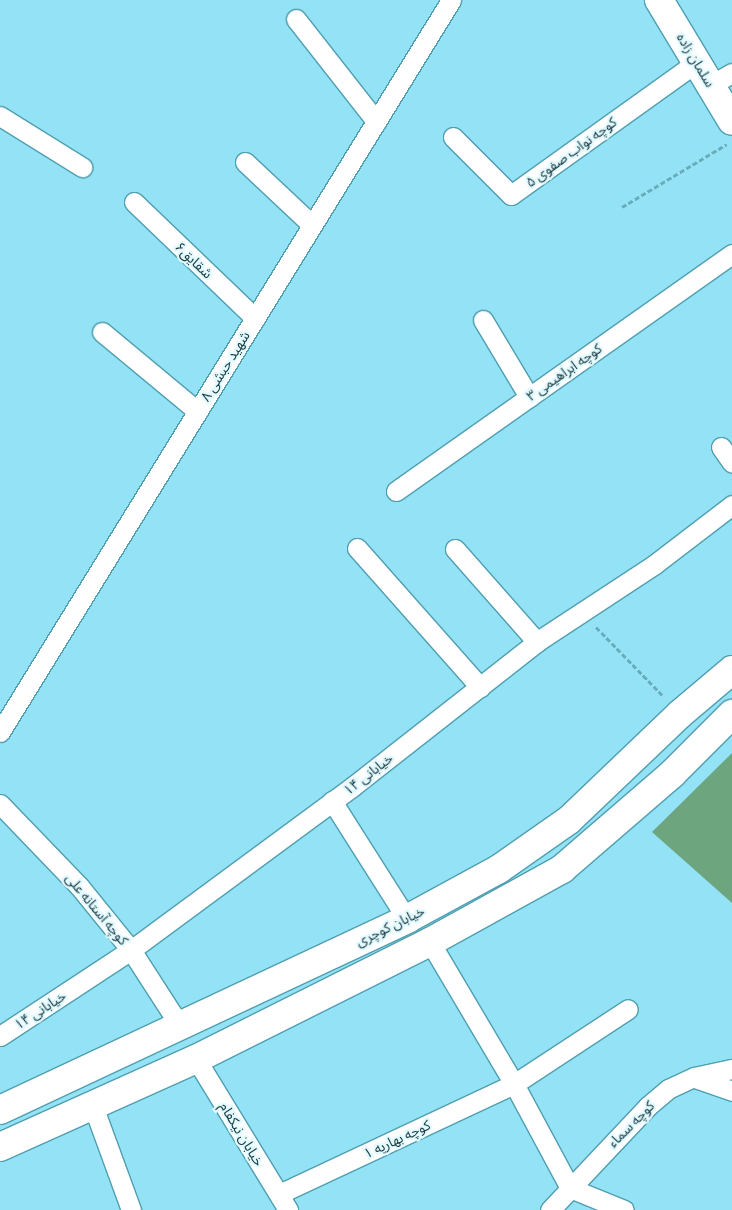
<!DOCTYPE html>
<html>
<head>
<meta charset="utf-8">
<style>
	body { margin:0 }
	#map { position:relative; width:732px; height:1210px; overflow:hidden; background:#93e2f5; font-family:Manrope,"Noto Sans Arabic",sans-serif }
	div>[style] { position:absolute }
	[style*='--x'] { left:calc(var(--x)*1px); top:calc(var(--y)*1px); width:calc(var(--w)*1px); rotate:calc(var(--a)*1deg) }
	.building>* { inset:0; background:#6da57f }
	.path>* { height:3px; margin-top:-1.5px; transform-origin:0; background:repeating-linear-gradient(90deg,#6bacbb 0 5px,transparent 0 7.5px) }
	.roads { filter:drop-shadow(1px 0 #4f9fb0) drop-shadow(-1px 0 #4f9fb0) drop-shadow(0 1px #4f9fb0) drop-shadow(0 -1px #4f9fb0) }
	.minor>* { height:19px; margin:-9.5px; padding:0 9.5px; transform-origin:9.5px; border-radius:9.5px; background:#fff }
	.secondary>* { height:28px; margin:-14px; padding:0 14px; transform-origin:14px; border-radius:14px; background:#fff }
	span { translate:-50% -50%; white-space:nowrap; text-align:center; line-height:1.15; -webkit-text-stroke:4.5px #e3faff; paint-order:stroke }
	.street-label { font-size:14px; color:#193b42 }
</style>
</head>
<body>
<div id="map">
	<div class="building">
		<i style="clip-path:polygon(732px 753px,732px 903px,652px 832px)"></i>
	</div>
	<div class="path">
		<i style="--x:622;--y:207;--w:122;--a:-31"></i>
		<i style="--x:596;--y:627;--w:96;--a:45.8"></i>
	</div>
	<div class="roads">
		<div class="minor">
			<i style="--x:296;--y:19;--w:130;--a:51.9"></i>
			<i style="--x:711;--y:85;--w:24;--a:-30"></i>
			<i style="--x:0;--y:116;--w:97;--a:31.9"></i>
			<i style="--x:453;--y:137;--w:82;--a:45"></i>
			<i style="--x:511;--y:195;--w:229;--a:-35.6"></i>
			<i style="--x:245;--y:162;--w:92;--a:43.2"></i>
			<i style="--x:134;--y:202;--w:168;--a:43.8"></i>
			<i style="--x:483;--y:320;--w:90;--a:59.1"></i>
			<i style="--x:102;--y:332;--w:124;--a:39.7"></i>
			<i style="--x:721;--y:447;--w:19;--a:55"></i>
			<i style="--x:396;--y:491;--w:411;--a:-35.2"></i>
			<i style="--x:357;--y:548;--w:186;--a:48.5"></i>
			<i style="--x:455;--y:549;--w:124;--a:48.6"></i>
			<i style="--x:0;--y:732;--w:860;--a:-58.36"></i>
			<i style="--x:332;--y:801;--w:140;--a:57.6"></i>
			<i style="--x:0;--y:804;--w:114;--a:46.1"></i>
			<i style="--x:79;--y:886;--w:82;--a:50.9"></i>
			<i style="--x:131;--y:950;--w:90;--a:57.2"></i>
			<i style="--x:430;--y:942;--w:165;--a:59.4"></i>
			<i style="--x:514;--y:1084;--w:118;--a:61.7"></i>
			<i style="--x:570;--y:1188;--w:58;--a:22.2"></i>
			<i style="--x:0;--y:1036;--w:157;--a:-33.3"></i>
			<i style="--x:131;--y:950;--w:275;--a:-36.4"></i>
			<i style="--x:352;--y:787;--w:240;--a:-38.1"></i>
			<i style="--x:541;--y:639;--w:136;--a:-33.3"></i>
			<i style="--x:655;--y:564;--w:97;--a:-37.5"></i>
			<i style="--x:196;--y:1059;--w:177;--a:58.6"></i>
			<i style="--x:695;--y:1078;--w:39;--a:19"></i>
			<i style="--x:93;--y:1106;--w:111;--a:69.9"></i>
			<i style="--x:279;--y:1194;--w:259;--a:-25.1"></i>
			<i style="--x:514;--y:1084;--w:136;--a:-33.3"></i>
			<i style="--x:550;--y:1210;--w:143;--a:-46.7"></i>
			<i style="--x:648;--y:1106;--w:26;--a:-40"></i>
			<i style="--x:668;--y:1089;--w:29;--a:-25"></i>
			<i style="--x:694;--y:1077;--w:39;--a:-12"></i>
		</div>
		<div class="secondary">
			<i style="--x:659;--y:0;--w:141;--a:58.9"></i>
			<i style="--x:0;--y:1110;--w:450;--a:-25.1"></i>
			<i style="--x:407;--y:919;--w:105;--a:-28.5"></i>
			<i style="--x:499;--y:869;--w:85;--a:-35"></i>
			<i style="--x:569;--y:820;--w:153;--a:-43.7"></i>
			<i style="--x:680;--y:714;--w:68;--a:-40.2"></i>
			<i style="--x:0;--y:1147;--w:215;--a:-24.2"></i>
			<i style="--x:196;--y:1059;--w:262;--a:-26.6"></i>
			<i style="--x:430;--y:942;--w:151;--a:-28.9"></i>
			<i style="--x:562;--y:869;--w:145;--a:-40.8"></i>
			<i style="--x:672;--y:774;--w:85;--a:-45"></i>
		</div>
	</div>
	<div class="street-label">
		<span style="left:696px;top:60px;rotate:59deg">سلمان زاده</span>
		<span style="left:571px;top:152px;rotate:-36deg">کوچه نواب صفوی ۵</span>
		<span style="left:194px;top:260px;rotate:44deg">شقایق۶</span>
		<span style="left:225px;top:366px;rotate:-58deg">شهید حبشی ۸</span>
		<span style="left:564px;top:372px;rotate:-35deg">کوچه ابراهیمی ۳</span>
		<span style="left:368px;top:774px;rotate:-38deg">خیابانی ۱۴</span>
		<span style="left:97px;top:909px;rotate:50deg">کوچه آستانه علی</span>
		<span style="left:390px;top:926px;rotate:-26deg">خیابان کوچری</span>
		<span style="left:40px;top:1010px;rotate:-33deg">خیابانی ۱۴</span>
		<span style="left:631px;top:1124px;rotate:-45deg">کوچه سماء</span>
		<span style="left:242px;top:1134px;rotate:59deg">خیابان نیکفام</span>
		<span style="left:397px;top:1139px;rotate:-25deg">کوچه بهاریه ۱</span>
	</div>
</div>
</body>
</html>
